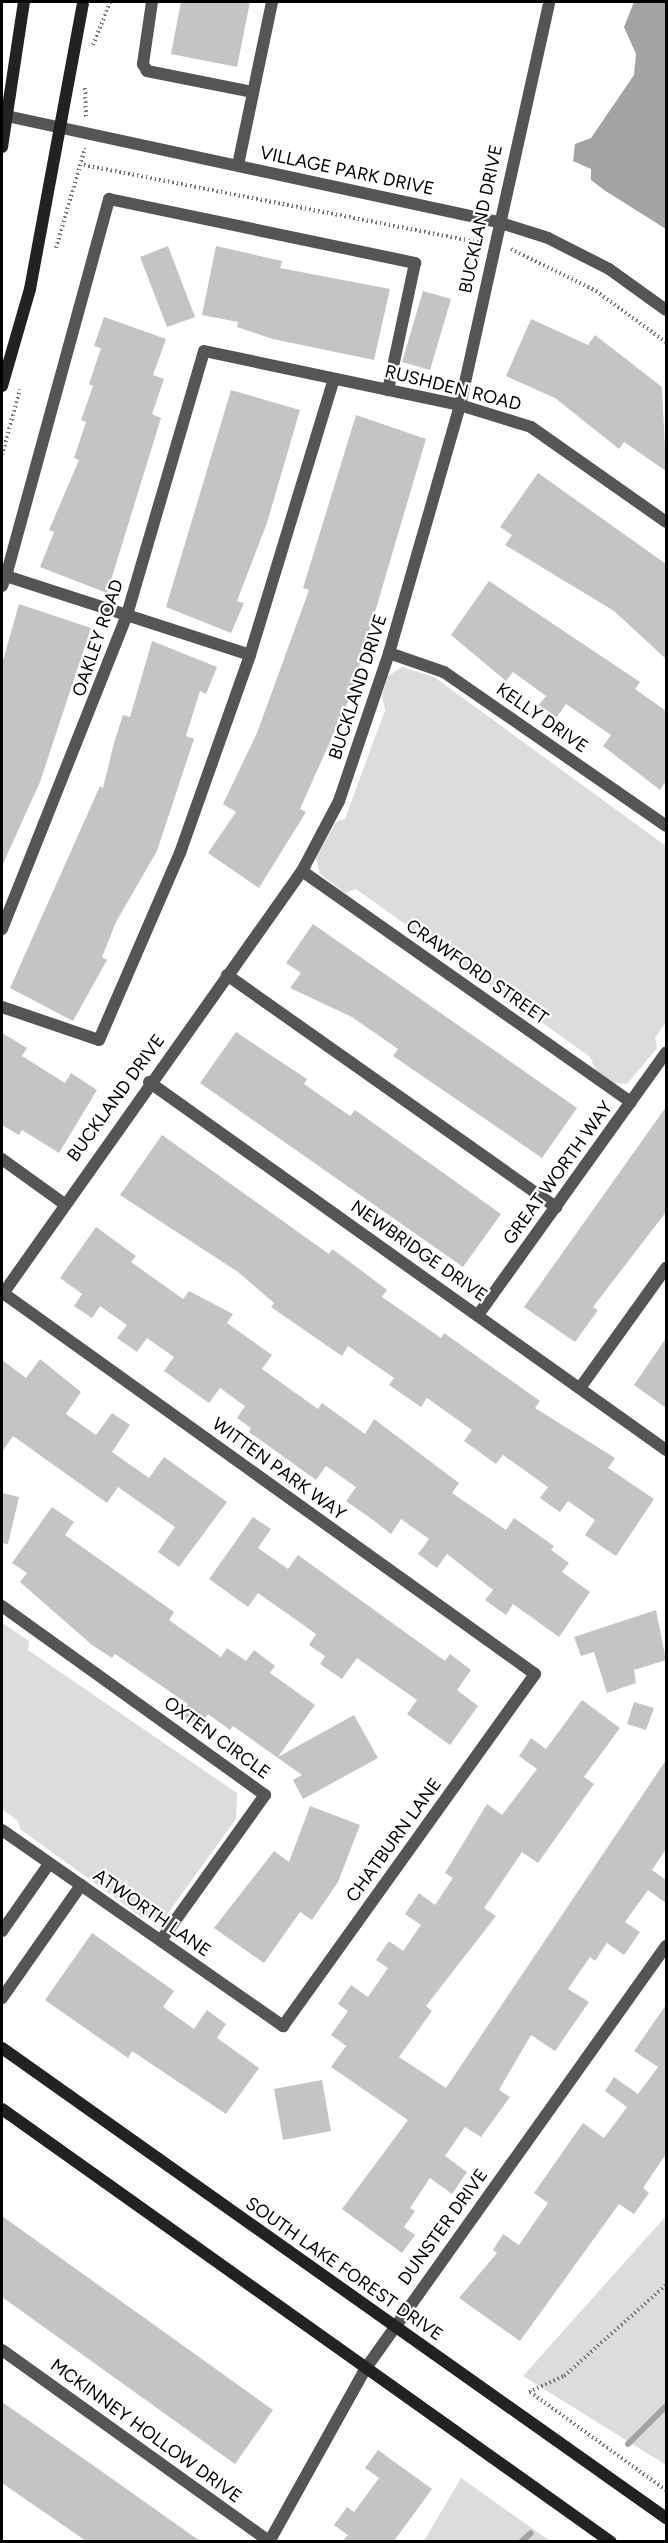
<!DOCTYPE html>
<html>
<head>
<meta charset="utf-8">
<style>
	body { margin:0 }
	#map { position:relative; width:668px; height:2543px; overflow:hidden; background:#fff; font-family:Figtree,sans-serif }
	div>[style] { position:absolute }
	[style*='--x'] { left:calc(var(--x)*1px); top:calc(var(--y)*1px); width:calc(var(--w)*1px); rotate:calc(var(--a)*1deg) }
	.green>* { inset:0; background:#dcdcdc }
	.water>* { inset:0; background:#a3a3a3 }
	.stream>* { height:6px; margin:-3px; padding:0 3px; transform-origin:3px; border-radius:3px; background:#a3a3a3 }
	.building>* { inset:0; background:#c4c4c4 }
	.path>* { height:4px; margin-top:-2px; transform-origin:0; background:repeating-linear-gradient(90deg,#777 0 1.5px,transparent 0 4.5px) }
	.lane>* { height:12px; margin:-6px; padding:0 6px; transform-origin:6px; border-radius:6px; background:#555 }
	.street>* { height:12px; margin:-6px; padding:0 6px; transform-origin:6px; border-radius:6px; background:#555 }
	.secondary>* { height:12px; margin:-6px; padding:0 6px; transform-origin:6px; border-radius:6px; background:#222 }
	span { translate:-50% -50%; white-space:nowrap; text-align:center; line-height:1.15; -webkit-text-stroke:4.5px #fff; paint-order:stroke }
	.street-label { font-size:18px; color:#000 }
	.frame { position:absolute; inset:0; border:3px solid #000; pointer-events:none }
</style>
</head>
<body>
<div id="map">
	<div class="green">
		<i style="clip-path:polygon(402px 667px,434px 677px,666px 846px,666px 1022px,655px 1038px,657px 1048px,627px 1084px,613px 1083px,596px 1071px,590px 1057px,356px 889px,345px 893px,320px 874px,316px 858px,336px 822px,345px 819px,385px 710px,382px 695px,388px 676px)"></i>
		<i style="clip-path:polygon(2px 1623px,29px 1641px,28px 1650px,237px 1793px,236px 1819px,165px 1917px,143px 1918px,20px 1829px,18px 1821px,2px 1809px)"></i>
		<i style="clip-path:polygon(666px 2216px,666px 2465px,523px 2376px)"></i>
		<i style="clip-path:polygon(461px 2478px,550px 2541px,424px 2541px)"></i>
	</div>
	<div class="water">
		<i style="clip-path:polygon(634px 2px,666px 2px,666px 229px,604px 190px,591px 180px,591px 169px,573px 161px,575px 144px,591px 138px,634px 75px,636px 54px,624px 27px)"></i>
	</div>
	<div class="stream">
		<i style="--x:628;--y:2444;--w:54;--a:-45"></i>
		<i style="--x:521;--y:2542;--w:13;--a:-42"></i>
	</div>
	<div class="building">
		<i style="clip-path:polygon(181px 2px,250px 2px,237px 67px,171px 54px)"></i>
		<i style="clip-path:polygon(168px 246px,195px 317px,167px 327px,140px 257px)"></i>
		<i style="clip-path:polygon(216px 246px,282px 261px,280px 268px,390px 289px,374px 360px,273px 339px,237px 327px,238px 322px,202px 315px)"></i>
		<i style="clip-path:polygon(423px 291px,451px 299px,430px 370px,402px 362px)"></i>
		<i style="clip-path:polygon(104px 317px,166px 339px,153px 375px,164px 379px,152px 414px,161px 418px,107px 593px,40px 567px,54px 532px,49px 530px,79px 460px,74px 458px,86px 422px,81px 420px,93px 386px,89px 384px,101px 348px,94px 346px)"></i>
		<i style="clip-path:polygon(531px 319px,588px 345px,595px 335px,662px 387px,666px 471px,624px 442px,619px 449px,555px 398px,506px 376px)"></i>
		<i style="clip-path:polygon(231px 390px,300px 410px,267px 523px,237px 601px,244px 603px,231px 633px,166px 607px)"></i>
		<i style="clip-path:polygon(356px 415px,426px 439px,350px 697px,300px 809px,306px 812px,259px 888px,208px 853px,236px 812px,223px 804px,257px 733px,309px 590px,303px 588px)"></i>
		<i style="clip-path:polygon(538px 473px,666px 564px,666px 659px,614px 611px,505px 545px,512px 535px,500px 527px)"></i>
		<i style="clip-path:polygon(489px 581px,640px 682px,635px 689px,666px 711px,666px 781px,660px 790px,603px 746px,611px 735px,566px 704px,556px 718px,539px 705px,546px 696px,513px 672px,506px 681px,451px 635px)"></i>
		<i style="clip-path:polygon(19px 604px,91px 628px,40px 782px,2px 866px,2px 664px)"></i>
		<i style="clip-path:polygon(152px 641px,217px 667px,206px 694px,200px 691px,186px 736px,194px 739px,157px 851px,116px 922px,102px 957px,107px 960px,73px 1021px,10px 988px,100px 786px,103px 788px,114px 743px,123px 715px,130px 717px)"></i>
		<i style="clip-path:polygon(313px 924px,577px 1108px,542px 1158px,393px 1056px,398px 1049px,352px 1017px,290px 988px,301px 973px,286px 963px)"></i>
		<i style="clip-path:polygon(236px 1032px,307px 1079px,304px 1084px,350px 1116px,355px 1110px,501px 1214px,463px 1267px,200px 1083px)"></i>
		<i style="clip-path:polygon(2px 1033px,27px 1048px,22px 1056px,65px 1083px,71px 1073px,97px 1090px,59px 1153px,22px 1130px,19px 1135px,2px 1125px)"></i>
		<i style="clip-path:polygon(666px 1107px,666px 1212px,593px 1307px,598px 1310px,575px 1342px,524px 1307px)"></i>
		<i style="clip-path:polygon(162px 1135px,329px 1254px,332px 1249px,350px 1262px,387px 1290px,382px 1297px,441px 1338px,444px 1333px,540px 1401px,535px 1408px,615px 1458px,608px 1468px,654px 1499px,616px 1556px,585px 1535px,595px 1520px,568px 1501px,560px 1512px,540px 1498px,548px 1487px,503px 1455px,496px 1464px,464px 1441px,472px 1430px,427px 1398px,421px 1407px,389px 1385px,394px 1378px,348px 1346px,342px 1356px,271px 1307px,274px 1303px,238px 1272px,120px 1195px)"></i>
		<i style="clip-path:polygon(96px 1227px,136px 1256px,131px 1262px,183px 1299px,189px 1291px,233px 1314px,227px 1323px,272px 1355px,262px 1369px,318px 1409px,322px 1403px,365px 1434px,374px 1419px,459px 1483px,452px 1493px,506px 1530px,514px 1518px,554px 1546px,551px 1550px,569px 1563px,562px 1572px,590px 1592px,559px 1637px,513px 1604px,506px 1615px,485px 1600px,493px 1590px,447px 1554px,437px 1568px,418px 1554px,429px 1539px,401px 1519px,391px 1534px,373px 1520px,346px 1501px,356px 1487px,326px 1466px,316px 1480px,249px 1432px,251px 1428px,237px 1418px,245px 1406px,220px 1388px,209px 1403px,164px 1371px,174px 1357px,147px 1338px,137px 1352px,117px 1338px,127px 1325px,100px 1306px,92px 1318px,74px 1306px,82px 1294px,60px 1278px)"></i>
		<i style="clip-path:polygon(666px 1338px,666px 1408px,634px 1385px)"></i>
		<i style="clip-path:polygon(40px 1359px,81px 1392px,66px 1414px,96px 1435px,112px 1413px,130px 1425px,112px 1452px,149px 1478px,164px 1457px,227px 1502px,179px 1567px,158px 1552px,175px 1527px,118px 1487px,107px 1503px,13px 1436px,2px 1452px,2px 1360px,26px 1378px)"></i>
		<i style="clip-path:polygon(2px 1493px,19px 1497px,8px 1544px,2px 1543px)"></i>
		<i style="clip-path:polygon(52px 1507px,74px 1522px,65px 1535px,174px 1612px,169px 1620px,221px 1657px,227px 1648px,246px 1661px,254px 1650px,275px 1666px,270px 1673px,315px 1705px,278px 1757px,354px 1715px,378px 1758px,303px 1799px,293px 1780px,302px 1775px,233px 1726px,230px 1730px,208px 1714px,199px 1727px,181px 1714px,188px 1704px,115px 1654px,112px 1658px,92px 1645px,20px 1582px,27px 1573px,12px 1563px)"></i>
		<i style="clip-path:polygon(253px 1517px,271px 1529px,258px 1548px,288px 1569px,298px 1555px,445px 1661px,450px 1654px,471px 1670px,457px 1690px,478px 1706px,450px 1745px,407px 1714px,417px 1700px,357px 1658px,342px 1679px,320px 1664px,325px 1656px,309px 1645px,316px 1634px,258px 1593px,248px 1607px,209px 1579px)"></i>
		<i style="clip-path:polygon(656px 1610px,666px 1660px,634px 1670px,636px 1683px,607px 1693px,594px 1652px,581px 1656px,574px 1637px)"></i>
		<i style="clip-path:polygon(582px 1700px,620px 1728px,584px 1777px,594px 1784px,538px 1863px,522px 1852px,484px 1908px,496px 1916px,426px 2006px,432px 2011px,399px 2057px,446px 2088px,666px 1760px,666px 1849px,652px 1870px,666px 1880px,666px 1903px,648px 1890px,625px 1922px,640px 1932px,624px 1955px,607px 1943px,595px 1961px,590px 1957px,568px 1989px,589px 2002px,555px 2051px,531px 2035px,499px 2090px,510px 2097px,481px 2137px,465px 2127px,445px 2156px,467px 2172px,452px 2194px,430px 2178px,410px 2208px,415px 2211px,404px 2227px,415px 2235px,402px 2253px,342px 2209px,408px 2120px,331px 2067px,346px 2046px,331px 2035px,348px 2011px,338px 2004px,351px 1985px,368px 1997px,388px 1968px,376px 1960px,389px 1941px,403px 1951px,421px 1925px,405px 1914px,419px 1893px,435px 1905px,453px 1878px,445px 1873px,487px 1804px,502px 1815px,537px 1769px,519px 1756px,531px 1738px,546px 1749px)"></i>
		<i style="clip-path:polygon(634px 1702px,654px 1708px,646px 1730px,627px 1724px)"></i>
		<i style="clip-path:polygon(310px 1806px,360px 1825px,338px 1882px,312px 1920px,300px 1912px,264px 1963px,214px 1928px,274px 1851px,289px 1862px)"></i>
		<i style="clip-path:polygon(92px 1933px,174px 1991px,163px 2007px,194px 2029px,207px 2010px,226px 2024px,217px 2038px,259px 2068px,226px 2114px,132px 2051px,128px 2058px,45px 2000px)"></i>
		<i style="clip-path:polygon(666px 2005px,666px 2154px,643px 2188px,649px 2193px,634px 2214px,619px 2204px,520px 2341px,459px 2298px,497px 2253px,493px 2250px,503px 2234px,519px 2245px,548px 2203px,534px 2193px,583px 2123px,604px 2138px,627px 2107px,605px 2091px,614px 2077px,638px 2094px,658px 2067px,634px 2051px)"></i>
		<i style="clip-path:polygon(322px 2080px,331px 2131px,283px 2140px,274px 2089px)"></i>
		<i style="clip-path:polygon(2px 2216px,273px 2410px,235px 2464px,2px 2297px)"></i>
		<i style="clip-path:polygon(2px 2402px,94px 2466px,200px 2541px,86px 2541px,2px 2483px)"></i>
		<i style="clip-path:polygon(378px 2450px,432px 2489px,394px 2541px,343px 2541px,348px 2535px,334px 2525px,347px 2507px,354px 2512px,379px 2478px,365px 2468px)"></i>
	</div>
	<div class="path">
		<i style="--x:93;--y:45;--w:46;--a:-68.4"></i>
		<i style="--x:85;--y:88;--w:31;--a:88"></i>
		<i style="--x:84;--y:165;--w:404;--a:11.1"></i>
		<i style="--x:56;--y:248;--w:104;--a:-73.8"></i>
		<i style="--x:511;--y:249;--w:95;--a:26.3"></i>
		<i style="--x:596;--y:291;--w:87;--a:36.1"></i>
		<i style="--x:2;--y:455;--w:68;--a:-74.7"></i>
		<i style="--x:529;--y:2392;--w:38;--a:-25"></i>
		<i style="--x:564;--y:2376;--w:137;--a:-41.7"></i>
		<i style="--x:530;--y:2392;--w:168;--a:35.8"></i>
	</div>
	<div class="lane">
		<i style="--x:152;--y:2;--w:63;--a:98.3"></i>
		<i style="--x:143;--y:64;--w:8;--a:60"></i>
		<i style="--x:147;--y:71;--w:107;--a:11.3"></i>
		<i style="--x:238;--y:165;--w:167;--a:-78.2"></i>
		<i style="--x:6;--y:576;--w:391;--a:-74.7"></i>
		<i style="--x:109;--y:199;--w:313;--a:11.8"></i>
		<i style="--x:415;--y:263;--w:130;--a:102"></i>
		<i style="--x:2;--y:586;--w:11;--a:-68"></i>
		<i style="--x:6;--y:576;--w:256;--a:17.9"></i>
		<i style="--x:227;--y:975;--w:403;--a:35.2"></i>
		<i style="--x:2;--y:1007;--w:102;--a:18.8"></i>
		<i style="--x:99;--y:1040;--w:204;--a:-66.6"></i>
		<i style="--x:180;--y:853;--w:210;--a:-70.5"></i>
		<i style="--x:250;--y:655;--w:288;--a:-73.1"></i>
		<i style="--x:580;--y:1388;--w:148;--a:-54.4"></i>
	</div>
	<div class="street">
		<i style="--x:2;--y:115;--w:507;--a:12.17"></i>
		<i style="--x:498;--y:222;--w:52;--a:17.7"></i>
		<i style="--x:548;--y:238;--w:68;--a:26.9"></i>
		<i style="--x:609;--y:269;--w:70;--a:35.7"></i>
		<i style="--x:389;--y:653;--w:58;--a:19.1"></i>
		<i style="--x:444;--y:672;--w:270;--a:34.7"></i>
		<i style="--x:302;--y:871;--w:402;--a:35.1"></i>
		<i style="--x:2;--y:929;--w:335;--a:-68.3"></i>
		<i style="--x:126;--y:618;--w:278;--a:-73.7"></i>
		<i style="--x:204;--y:351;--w:262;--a:11.9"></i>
		<i style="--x:460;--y:405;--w:74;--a:17.2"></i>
		<i style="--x:531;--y:427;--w:165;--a:35.1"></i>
		<i style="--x:149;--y:1082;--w:635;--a:35.44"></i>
		<i style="--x:2;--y:1159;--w:75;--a:35.8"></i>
		<i style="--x:2;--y:1295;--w:519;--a:-54.72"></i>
		<i style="--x:302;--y:871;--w:79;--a:-62.1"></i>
		<i style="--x:339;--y:801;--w:156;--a:-71.3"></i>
		<i style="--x:389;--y:653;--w:258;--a:-74"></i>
		<i style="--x:460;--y:405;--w:413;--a:-77.5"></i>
		<i style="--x:478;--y:1315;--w:323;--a:-54.4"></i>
		<i style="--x:2;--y:1606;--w:324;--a:35.7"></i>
		<i style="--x:265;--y:1795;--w:178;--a:125.6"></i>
		<i style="--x:2;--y:1830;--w:343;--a:34.9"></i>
		<i style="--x:283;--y:2026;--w:433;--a:-54.4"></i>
		<i style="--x:535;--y:1674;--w:654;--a:-144.39"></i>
		<i style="--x:2;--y:1931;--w:82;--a:-55"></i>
		<i style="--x:2;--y:1998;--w:138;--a:-55"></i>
		<i style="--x:2;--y:2350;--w:328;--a:35.6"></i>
		<i style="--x:269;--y:2542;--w:199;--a:-60.9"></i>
		<i style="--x:366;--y:2368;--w:518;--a:-54.59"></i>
	</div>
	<div class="secondary">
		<i style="--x:2;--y:147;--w:147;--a:-81.4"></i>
		<i style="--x:2;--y:386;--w:101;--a:-73.9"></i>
		<i style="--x:30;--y:289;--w:292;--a:-79.5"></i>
		<i style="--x:2;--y:2048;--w:814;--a:35.29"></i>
		<i style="--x:2;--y:2109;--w:747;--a:35.41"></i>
	</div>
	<div class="street-label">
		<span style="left:347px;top:171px;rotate:12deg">VILLAGE PARK DRIVE</span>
		<span style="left:481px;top:219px;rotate:-78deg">BUCKLAND DRIVE</span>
		<span style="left:453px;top:388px;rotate:14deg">RUSHDEN ROAD</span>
		<span style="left:98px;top:638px;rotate:-71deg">OAKLEY ROAD</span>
		<span style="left:358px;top:687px;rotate:-72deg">BUCKLAND DRIVE</span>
		<span style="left:542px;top:718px;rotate:35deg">KELLY DRIVE</span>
		<span style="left:477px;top:972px;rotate:35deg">CRAWFORD STREET</span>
		<span style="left:116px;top:1098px;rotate:-54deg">BUCKLAND DRIVE</span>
		<span style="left:558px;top:1173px;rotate:-54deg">GREAT WORTH WAY</span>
		<span style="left:419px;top:1251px;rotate:35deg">NEWBRIDGE DRIVE</span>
		<span style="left:279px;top:1469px;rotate:36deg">WITTEN PARK WAY</span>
		<span style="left:217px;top:1738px;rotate:36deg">OXTEN CIRCLE</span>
		<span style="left:394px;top:1840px;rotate:-54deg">CHATBURN LANE</span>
		<span style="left:152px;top:1913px;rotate:35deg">ATWORTH LANE</span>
		<span style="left:443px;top:2227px;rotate:-54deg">DUNSTER DRIVE</span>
		<span style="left:344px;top:2269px;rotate:35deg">SOUTH LAKE FOREST DRIVE</span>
		<span style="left:146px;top:2431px;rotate:36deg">MCKINNEY HOLLOW DRIVE</span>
	</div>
	<div class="frame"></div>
</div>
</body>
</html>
